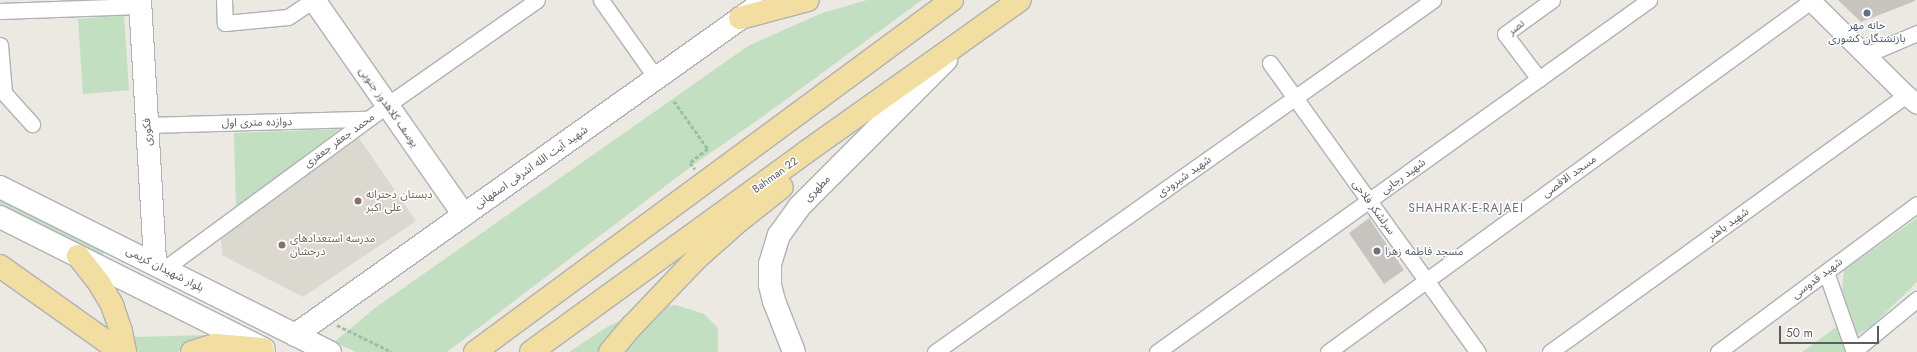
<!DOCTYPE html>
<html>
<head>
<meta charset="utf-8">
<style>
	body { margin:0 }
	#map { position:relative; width:1917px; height:352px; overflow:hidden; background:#ebe9e2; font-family:Jost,"Noto Sans Arabic",sans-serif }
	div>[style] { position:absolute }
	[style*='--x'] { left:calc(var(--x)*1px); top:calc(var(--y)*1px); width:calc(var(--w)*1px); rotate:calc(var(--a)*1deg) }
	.education>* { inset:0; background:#dbd8d0 }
	.green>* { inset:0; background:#c2e0c1 }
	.building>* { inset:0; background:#c7c4bf }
	.path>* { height:2.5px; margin-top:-1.25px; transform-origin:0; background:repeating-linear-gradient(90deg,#9bc1a4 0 4px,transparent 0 6px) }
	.roads { filter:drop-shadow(1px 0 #afb2b6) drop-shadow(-1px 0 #afb2b6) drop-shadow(0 1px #afb2b6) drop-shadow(0 -1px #afb2b6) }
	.minor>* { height:15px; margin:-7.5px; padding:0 7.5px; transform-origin:7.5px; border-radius:7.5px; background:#fff }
	.tertiary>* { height:19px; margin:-9.5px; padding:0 9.5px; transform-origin:9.5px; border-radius:9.5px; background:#fff }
	.secondary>* { height:22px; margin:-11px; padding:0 11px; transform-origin:11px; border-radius:11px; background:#fff }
	.trunk>* { height:22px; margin:-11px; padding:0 11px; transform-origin:11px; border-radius:11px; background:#f2dea0 }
	.dots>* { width:11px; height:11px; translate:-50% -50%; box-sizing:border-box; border:2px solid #fff; border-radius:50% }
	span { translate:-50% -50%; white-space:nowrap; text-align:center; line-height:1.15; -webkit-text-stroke:3px #fff; paint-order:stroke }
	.service-label { font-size:11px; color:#4e5e75 }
	.street-label { font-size:11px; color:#5a5e61 }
	.education-label { font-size:11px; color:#785e54 }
	.left { translate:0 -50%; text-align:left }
	.worship-label { font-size:11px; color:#5b616d }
	.neighbourhood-label { font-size:12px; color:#6b6f73; letter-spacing:1px }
	.scale { position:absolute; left:1779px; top:326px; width:100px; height:18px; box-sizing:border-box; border:2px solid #5a5e61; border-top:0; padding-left:5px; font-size:12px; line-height:14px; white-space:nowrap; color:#5a5e61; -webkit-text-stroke:3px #fff; paint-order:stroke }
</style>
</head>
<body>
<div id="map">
	<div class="education">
		<i style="clip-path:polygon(359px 138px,416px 221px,303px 297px,222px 255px,221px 236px)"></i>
	</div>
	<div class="green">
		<i style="clip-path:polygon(867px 0,922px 0,755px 122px,693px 165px,447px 352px,356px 352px,334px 342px,375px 308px,748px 46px,822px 13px)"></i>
		<i style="clip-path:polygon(124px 15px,129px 90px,83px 94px,78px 19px)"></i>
		<i style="clip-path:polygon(340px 129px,236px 208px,234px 133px)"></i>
		<i style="clip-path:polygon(0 196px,106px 248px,100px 261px,0 207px)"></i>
		<i style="clip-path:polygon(1917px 218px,1917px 282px,1871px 327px,1844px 342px,1847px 352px,1802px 352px,1839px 325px,1844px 270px)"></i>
		<i style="clip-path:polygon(676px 305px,704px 314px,718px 328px,718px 352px,569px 352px,607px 327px,648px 308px)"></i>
		<i style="clip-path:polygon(209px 335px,185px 346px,178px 352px,132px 352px,132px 337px)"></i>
	</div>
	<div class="building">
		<i style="clip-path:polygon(1838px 0,1915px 0,1915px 1px,1861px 22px)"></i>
		<i style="clip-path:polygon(1369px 218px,1404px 270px,1384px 284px,1349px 233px)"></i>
	</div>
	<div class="path">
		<i style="--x:674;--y:101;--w:59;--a:54.7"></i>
		<i style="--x:708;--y:149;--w:23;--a:142"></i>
		<i style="--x:690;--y:163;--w:8;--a:50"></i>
		<i style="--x:337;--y:325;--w:61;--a:26.1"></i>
	</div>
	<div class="roads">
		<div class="minor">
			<i style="--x:224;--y:0;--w:23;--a:88"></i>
			<i style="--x:225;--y:23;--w:63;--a:-5.4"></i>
			<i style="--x:288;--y:17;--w:30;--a:-34"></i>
			<i style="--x:601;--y:0;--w:95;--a:54.8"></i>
			<i style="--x:0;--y:11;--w:140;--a:-2"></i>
			<i style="--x:0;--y:45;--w:48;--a:85.2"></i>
			<i style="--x:4;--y:93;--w:42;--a:47.9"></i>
			<i style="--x:1866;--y:55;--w:56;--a:-23.3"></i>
			<i style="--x:1270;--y:63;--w:356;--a:54.3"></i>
			<i style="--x:1539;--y:79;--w:56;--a:-127.1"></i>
			<i style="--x:1505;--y:34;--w:58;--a:-35.9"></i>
			<i style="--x:147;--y:125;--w:220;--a:-1.6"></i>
			<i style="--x:164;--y:269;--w:277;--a:-36.3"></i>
			<i style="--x:387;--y:105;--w:183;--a:-35"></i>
			<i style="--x:1826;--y:272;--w:85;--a:70.7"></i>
			<i style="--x:1854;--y:351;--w:82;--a:-39.5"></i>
			<i style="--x:935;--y:352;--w:610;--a:-35.25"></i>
			<i style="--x:1157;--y:352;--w:605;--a:-35.58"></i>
			<i style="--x:1328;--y:352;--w:597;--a:-36.01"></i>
			<i style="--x:1550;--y:352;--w:439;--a:-35.8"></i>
			<i style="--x:1718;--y:352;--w:248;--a:-36.6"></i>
		</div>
		<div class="tertiary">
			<i style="--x:1810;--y:0;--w:135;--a:44.7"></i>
			<i style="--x:1906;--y:95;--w:14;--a:39"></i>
		</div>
		<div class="secondary">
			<i style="--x:140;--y:0;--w:264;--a:86.7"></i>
			<i style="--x:314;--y:0;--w:262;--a:55.1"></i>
			<i style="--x:0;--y:187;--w:369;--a:26.6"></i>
			<i style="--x:0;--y:217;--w:295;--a:26.6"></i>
			<i style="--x:295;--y:335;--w:564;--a:-35.41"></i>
			<i style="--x:794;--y:352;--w:55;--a:-111.4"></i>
			<i style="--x:774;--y:301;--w:16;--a:-104"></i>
			<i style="--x:770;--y:285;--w:21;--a:-90"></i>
			<i style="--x:770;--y:264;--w:30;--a:-73"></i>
			<i style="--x:779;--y:235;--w:34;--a:-54"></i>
			<i style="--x:799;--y:207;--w:208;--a:-45"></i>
		</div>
		<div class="trunk">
			<i style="--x:740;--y:18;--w:70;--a:-14.8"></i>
			<i style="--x:78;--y:256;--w:34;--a:52"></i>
			<i style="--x:99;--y:283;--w:26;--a:59"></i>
			<i style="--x:112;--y:305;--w:28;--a:71"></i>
			<i style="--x:121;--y:331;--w:21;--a:79"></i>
			<i style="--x:0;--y:266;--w:148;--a:35.4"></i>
			<i style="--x:192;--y:352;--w:24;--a:-17"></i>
			<i style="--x:215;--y:345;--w:48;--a:4.8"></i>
			<i style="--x:475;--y:352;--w:593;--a:-36.43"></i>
			<i style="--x:531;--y:352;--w:340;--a:-36"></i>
			<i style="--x:806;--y:152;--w:262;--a:-35.4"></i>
			<i style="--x:610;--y:352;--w:35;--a:-50"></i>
			<i style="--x:633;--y:325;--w:91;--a:-46.3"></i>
			<i style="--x:696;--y:259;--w:59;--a:-41.6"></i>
			<i style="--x:740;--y:220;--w:53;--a:-38.2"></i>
		</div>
	</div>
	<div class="dots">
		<i style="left:1867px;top:13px;background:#5c6f8a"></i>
		<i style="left:358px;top:201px;background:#8d6e63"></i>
		<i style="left:282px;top:245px;background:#8d6e63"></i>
		<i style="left:1377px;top:251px;background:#6b7280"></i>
	</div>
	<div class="service-label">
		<span style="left:1867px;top:32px">خانه مهر<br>بازنشتگان کشوری</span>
	</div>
	<div class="street-label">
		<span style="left:1516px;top:27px;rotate:-39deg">نصر</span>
		<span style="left:389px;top:107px;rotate:55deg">یوسف کلاهدوز جنوبی</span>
		<span style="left:257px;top:122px;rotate:-1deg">دوازده متری اول</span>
		<span style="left:147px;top:132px;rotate:-93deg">فکوری</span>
		<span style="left:339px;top:140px;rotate:-36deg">محمد جعفر جعفری</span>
		<span style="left:531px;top:167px;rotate:-35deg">شهید آیت الله اشرفی اصفهانی</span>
		<span style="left:775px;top:175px;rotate:-36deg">Bahman 22</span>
		<span style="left:1184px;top:176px;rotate:-35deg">شهید شیرودی</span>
		<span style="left:1403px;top:176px;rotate:-36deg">شهید رجایی</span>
		<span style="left:1569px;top:176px;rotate:-36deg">مسجد الاقصی</span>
		<span style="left:817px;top:188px;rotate:-45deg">مطهری</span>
		<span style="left:1374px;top:207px;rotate:54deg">سرلشکر فلاحی</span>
		<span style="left:1728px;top:224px;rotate:-36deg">شهید باهنر</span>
		<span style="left:165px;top:269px;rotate:27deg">بلوار شهیدان کریمی</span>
		<span style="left:1817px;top:278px;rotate:-37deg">شهید قدوسی</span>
	</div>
	<div class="education-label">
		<span class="left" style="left:366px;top:201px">دبستان دخترانه<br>علی اکبر</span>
		<span class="left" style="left:290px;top:245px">مدرسه استعدادهای<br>درخشان</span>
	</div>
	<div class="worship-label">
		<span class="left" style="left:1385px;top:251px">مسجد فاطمه زهرا</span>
	</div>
	<div class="neighbourhood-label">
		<span style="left:1466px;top:209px">SHAHRAK-E-RAJAEI</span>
	</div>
	<div class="scale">50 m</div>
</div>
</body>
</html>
